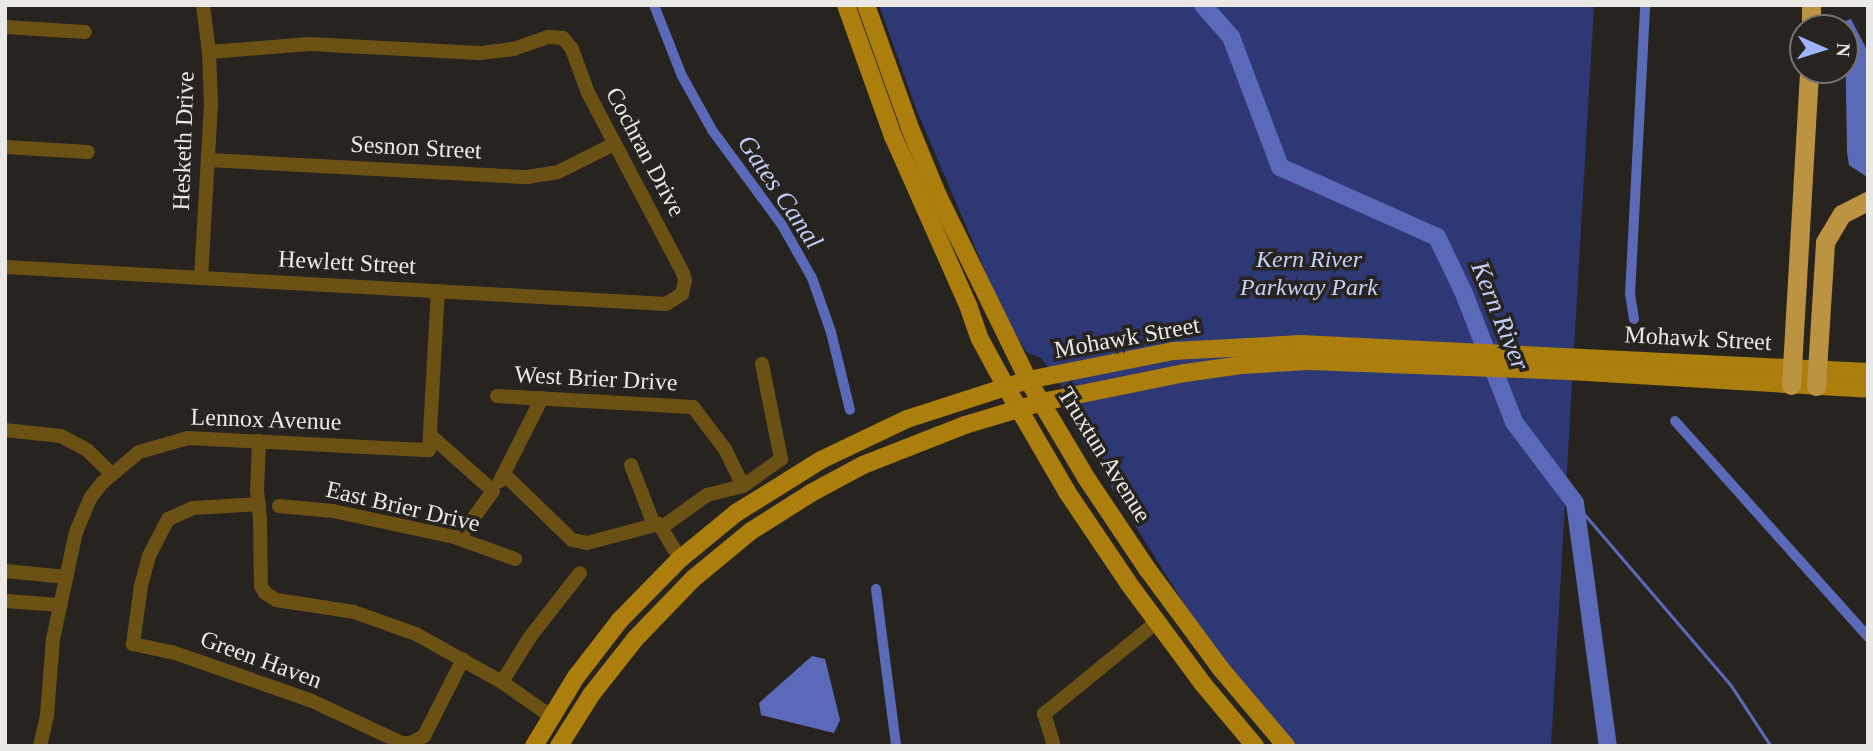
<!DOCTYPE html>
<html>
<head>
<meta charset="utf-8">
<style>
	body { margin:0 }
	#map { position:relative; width:1873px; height:751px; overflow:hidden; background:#272420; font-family:Georgia,serif }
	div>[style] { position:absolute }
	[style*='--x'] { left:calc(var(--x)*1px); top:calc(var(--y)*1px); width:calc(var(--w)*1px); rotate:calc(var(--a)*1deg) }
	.green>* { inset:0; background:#2d3875 }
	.water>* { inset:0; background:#5a6ab8 }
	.stream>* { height:2.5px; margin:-1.25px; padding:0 1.25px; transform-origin:1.25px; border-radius:1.25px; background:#5a6ab8 }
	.canal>* { height:10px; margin:-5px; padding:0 5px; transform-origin:5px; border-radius:5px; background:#5a6ab8 }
	.river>* { height:18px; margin:-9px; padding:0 9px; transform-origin:9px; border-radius:9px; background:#5a6ab8 }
	.minor>* { height:14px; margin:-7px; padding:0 7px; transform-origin:7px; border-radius:7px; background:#6c5115 }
	.major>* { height:18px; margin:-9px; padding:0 9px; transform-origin:9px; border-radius:9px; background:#ab7e0d }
	.highway>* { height:19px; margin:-9.5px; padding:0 9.5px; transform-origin:9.5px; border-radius:9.5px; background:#bb9341 }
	span { translate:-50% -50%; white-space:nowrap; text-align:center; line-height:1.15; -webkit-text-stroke:7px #272420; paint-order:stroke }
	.street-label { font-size:24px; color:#eae9e5 }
	.park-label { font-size:24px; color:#c4d0fb; font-style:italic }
	.water-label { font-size:26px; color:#c3cffa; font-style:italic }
	.frame { position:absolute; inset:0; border:7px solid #eae9e5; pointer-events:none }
	.north { position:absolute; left:1789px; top:14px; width:70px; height:70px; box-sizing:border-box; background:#272420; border:2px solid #75736f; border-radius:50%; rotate:93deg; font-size:19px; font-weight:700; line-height:28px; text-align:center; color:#eae9e5 }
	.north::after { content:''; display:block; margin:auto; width:24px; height:32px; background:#a0b3fd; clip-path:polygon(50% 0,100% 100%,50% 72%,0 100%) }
</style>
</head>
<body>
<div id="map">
	<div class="green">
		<i style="clip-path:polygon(879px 5px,1594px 5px,1551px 746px,1295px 746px,1224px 661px,1188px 610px,1069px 420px,1076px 406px,1041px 358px,1026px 352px,1002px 310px,917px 111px)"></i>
	</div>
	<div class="water">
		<i style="clip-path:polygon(1851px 19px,1868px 52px,1867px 177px,1849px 165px,1847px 152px,1845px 28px,1842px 28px,1845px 21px)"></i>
		<i style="clip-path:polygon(812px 656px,825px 659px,840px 720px,834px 733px,761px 715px,759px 703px)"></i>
	</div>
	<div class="stream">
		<i style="--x:1575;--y:503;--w:240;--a:49.4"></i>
		<i style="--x:1731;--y:685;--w:73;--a:56.7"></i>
	</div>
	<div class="canal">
		<i style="--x:654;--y:5;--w:76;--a:68.5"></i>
		<i style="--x:682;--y:76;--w:62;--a:60.9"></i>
		<i style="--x:712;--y:130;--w:118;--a:53.6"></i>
		<i style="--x:782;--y:225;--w:61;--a:60.5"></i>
		<i style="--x:812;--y:278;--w:57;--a:70.6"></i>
		<i style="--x:831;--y:332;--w:80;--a:76.3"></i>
		<i style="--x:1634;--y:319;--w:24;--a:-99"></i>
		<i style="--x:1630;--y:295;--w:290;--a:-87"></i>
		<i style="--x:1675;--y:421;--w:290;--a:48.2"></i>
		<i style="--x:876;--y:589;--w:158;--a:82.7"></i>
	</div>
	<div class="river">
		<i style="--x:1203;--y:5;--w:43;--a:48.8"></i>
		<i style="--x:1231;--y:37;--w:139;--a:69.3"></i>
		<i style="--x:1280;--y:167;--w:172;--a:24"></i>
		<i style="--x:1437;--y:237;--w:60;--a:64.3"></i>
		<i style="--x:1463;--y:291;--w:141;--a:68.7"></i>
		<i style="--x:1514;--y:422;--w:101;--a:53"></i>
		<i style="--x:1575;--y:503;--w:245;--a:82.3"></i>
	</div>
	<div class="minor">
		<i style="--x:5;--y:27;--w:80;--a:3.6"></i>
		<i style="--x:5;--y:147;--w:83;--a:3.4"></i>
		<i style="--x:208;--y:160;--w:319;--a:3.1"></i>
		<i style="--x:527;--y:177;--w:31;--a:-9"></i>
		<i style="--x:558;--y:172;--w:63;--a:-26.6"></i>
		<i style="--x:5;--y:267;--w:662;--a:3.2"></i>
		<i style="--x:666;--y:304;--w:19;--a:-32"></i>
		<i style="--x:682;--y:294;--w:14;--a:-78"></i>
		<i style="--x:685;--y:280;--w:7;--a:-106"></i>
		<i style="--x:683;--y:273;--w:204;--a:-117.8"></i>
		<i style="--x:588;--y:93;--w:47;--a:-110"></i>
		<i style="--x:572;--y:49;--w:14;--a:-129"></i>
		<i style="--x:563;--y:38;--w:15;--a:-176"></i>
		<i style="--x:548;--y:37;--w:37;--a:161"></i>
		<i style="--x:513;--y:49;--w:34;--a:173"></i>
		<i style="--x:479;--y:53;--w:170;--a:-177"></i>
		<i style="--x:309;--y:44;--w:100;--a:175.4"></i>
		<i style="--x:201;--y:278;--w:173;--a:-86.7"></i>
		<i style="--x:211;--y:105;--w:53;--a:-92.2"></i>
		<i style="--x:209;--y:52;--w:47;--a:-97.3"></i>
		<i style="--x:497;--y:396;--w:196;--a:3.2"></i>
		<i style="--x:693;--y:407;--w:53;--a:52.7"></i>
		<i style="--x:725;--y:449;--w:41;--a:64.1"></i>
		<i style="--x:5;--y:430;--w:56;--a:6.1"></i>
		<i style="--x:61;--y:436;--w:30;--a:28"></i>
		<i style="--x:87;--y:450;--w:33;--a:44"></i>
		<i style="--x:430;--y:435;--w:84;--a:41.6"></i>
		<i style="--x:493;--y:491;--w:58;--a:125.9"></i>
		<i style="--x:259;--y:441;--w:49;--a:92.3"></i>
		<i style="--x:257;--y:490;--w:28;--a:84"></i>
		<i style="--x:260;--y:518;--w:68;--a:89.2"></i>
		<i style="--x:261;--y:586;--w:8;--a:60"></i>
		<i style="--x:265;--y:593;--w:13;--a:32"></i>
		<i style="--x:276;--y:600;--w:79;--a:8.7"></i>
		<i style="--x:354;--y:612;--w:66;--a:19.5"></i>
		<i style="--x:416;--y:634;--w:98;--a:29.2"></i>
		<i style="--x:502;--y:682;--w:61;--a:35"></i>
		<i style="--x:631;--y:465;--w:64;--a:69"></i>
		<i style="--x:505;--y:475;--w:93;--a:44.1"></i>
		<i style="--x:572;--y:540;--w:15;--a:11"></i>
		<i style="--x:587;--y:543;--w:74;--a:-14.8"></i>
		<i style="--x:659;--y:524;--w:41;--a:59"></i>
		<i style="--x:500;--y:481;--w:93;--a:-63.2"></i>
		<i style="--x:259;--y:504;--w:66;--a:176.5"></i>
		<i style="--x:193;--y:508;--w:27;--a:156"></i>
		<i style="--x:168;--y:519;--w:42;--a:117.2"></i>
		<i style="--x:149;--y:556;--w:31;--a:105"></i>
		<i style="--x:141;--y:586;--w:59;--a:97.9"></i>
		<i style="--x:133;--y:644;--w:40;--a:12"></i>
		<i style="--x:172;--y:652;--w:146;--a:19.2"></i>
		<i style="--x:310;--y:700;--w:102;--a:25.1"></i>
		<i style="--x:402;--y:743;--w:9;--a:0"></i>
		<i style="--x:411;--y:743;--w:15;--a:-28"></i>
		<i style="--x:424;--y:736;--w:86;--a:-63.1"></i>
		<i style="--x:279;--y:506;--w:54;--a:5.3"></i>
		<i style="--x:333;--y:511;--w:124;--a:12.1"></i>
		<i style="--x:454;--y:537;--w:65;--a:19.8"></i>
		<i style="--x:661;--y:528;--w:57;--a:-35.7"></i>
		<i style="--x:707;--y:495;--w:37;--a:-14"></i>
		<i style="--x:743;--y:486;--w:47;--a:-35.4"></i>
		<i style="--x:781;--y:459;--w:97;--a:-101.3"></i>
		<i style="--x:5;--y:571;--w:62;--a:5.5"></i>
		<i style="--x:5;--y:601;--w:56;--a:4.1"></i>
		<i style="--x:502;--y:682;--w:53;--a:-58.1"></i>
		<i style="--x:530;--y:637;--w:81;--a:-52"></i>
		<i style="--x:40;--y:746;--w:32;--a:-77"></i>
		<i style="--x:47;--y:715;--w:76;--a:-85.5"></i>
		<i style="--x:53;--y:639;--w:109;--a:-77.9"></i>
		<i style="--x:76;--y:532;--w:38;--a:-67"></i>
		<i style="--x:91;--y:497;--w:18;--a:-52"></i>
		<i style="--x:102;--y:483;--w:48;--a:-40"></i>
		<i style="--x:139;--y:452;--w:51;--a:-15.9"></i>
		<i style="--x:188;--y:438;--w:241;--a:2.9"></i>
		<i style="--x:429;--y:450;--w:159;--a:-86.8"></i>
		<i style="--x:1054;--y:746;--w:34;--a:-107"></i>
		<i style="--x:1044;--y:714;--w:146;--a:-39.2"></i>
	</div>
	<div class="major">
		<i style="--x:846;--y:5;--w:139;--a:70.3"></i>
		<i style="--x:893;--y:136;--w:185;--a:66.1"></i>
		<i style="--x:968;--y:305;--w:36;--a:71"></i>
		<i style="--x:980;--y:339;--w:55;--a:61.6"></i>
		<i style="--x:1006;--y:387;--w:121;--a:59.8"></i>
		<i style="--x:1067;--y:492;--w:111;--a:56"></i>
		<i style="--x:1129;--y:584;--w:124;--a:53.5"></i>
		<i style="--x:1203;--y:684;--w:81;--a:50"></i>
		<i style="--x:866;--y:5;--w:131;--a:70.3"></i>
		<i style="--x:910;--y:128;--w:74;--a:67.6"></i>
		<i style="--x:938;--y:196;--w:205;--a:63.9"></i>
		<i style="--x:1028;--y:380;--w:115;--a:59.2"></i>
		<i style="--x:1087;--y:479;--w:110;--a:56.2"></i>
		<i style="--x:1148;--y:570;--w:123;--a:53.6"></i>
		<i style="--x:1221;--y:669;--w:101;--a:49.8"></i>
		<i style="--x:534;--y:746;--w:81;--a:-58.7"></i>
		<i style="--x:576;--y:677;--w:72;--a:-52.3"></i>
		<i style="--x:620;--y:620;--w:86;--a:-45.5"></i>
		<i style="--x:680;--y:559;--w:72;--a:-39.4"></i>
		<i style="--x:736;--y:513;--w:100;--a:-31.9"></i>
		<i style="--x:821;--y:460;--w:95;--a:-25.5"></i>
		<i style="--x:907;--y:419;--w:127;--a:-17.9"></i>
		<i style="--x:1028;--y:380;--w:148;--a:-11.3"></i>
		<i style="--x:1173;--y:351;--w:128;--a:-3.1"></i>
		<i style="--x:1301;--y:344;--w:568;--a:2.83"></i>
		<i style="--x:559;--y:746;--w:60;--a:-57.9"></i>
		<i style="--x:591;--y:695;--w:71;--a:-51.8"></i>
		<i style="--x:635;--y:639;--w:85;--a:-46"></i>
		<i style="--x:694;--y:578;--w:74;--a:-39.5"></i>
		<i style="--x:751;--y:531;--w:71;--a:-32.3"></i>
		<i style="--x:811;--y:493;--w:59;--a:-28.3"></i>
		<i style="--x:863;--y:465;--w:110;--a:-21.4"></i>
		<i style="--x:965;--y:425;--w:80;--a:-16.6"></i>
		<i style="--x:1042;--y:402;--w:146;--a:-11.5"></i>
		<i style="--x:1185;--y:373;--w:58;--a:-8"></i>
		<i style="--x:1242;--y:365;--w:67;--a:-3.4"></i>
		<i style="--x:1309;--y:361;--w:260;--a:2.2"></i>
		<i style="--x:1569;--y:371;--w:300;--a:3.4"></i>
	</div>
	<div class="highway">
		<i style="--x:1811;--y:28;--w:23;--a:-90"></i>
		<i style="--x:1791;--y:385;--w:316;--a:-86.7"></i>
		<i style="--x:1816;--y:386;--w:144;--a:-86.4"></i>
		<i style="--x:1825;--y:242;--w:33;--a:-59"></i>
		<i style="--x:1842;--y:214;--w:29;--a:-27"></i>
	</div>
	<div class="street-label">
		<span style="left:184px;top:141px;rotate:-88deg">Hesketh Drive</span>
		<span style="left:416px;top:148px;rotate:3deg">Sesnon Street</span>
		<span style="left:645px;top:152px;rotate:62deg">Cochran Drive</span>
		<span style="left:347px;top:263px;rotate:3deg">Hewlett Street</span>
		<span style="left:1127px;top:338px;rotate:-10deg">Mohawk Street</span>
		<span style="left:1698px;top:339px;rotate:3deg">Mohawk Street</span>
		<span style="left:596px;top:379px;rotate:3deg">West Brier Drive</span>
		<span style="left:266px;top:420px;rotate:2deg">Lennox Avenue</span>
		<span style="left:1104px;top:455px;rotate:58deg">Truxtun Avenue</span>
		<span style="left:403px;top:507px;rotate:13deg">East Brier Drive</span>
		<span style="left:261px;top:660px;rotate:20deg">Green Haven</span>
	</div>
	<div class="park-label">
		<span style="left:1309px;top:274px">Kern River<br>Parkway Park</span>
	</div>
	<div class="water-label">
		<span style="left:780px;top:192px;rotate:56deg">Gates Canal</span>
		<span style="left:1500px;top:316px;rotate:68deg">Kern River</span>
	</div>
	<div class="frame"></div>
	<div class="north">N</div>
</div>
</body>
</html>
